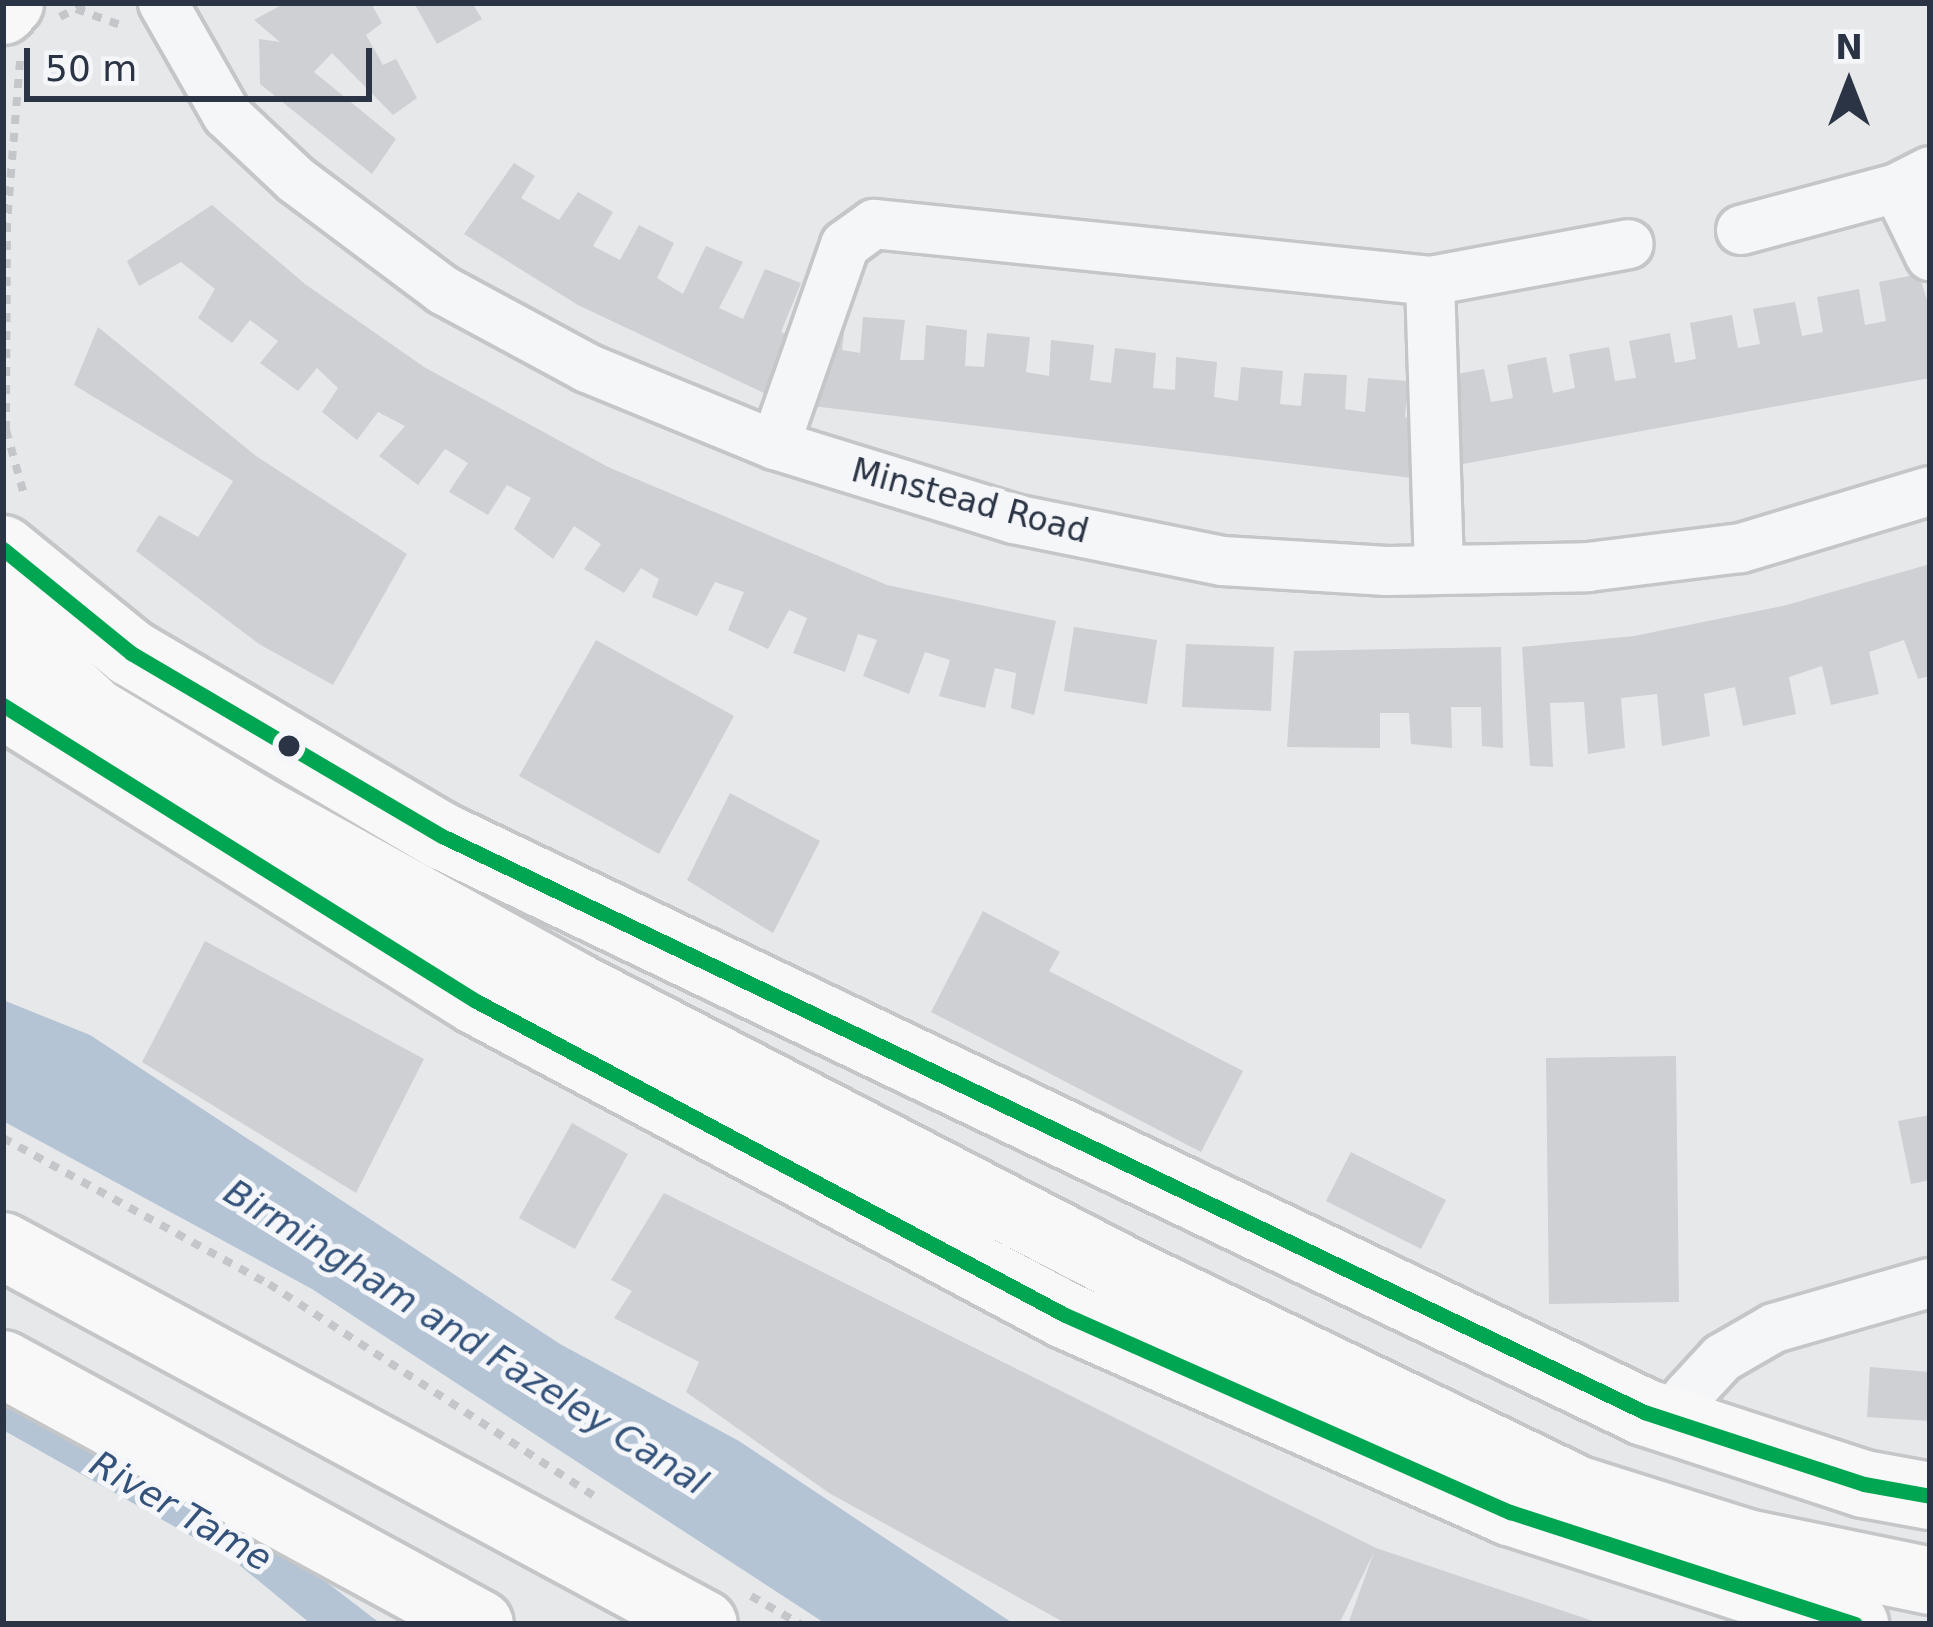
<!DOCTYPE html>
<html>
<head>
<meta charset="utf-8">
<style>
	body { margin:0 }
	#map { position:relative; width:1933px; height:1627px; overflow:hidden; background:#e6e8ea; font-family:"DejaVu Sans",sans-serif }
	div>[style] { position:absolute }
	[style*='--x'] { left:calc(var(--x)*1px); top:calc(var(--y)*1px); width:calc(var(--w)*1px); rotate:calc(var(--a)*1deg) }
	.water>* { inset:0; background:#b4c4d5 }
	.building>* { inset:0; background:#ced0d3 }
	.path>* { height:8px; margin-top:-4px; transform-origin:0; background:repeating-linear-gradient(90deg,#c5c6ca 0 9px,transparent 0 18px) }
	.roads { filter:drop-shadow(3px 0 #c4c6c8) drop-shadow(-3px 0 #c4c6c8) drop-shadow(0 3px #c4c6c8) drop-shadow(0 -3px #c4c6c8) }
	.minor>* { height:48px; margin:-24px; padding:0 24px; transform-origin:24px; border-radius:24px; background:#f5f6f7 }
	.major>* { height:63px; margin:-31.5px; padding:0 31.5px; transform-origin:31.5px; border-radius:31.5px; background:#f8f8f8 }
	.highway>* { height:66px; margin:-33px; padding:0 33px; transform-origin:33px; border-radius:33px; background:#f8f8f8 }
	.bus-1>* { height:15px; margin:-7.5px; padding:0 7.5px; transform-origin:7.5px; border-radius:7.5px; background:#00a651 }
	.dots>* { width:33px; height:33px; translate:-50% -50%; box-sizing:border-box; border:6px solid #f4f6f9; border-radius:50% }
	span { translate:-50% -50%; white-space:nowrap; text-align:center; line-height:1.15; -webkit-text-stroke:10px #f4f6f9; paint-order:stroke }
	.street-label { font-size:33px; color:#2b3445 }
	.water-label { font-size:36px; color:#34527a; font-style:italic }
	.frame { position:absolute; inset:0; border:6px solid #2b3445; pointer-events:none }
	.north { position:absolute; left:1789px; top:24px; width:120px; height:120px; -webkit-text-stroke:9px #f4f6f9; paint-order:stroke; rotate:0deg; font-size:33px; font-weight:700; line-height:48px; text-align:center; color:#2b3445 }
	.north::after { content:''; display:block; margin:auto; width:42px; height:54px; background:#2b3445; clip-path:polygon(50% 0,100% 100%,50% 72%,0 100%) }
	.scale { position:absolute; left:24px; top:48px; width:348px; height:54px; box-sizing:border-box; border:6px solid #2b3445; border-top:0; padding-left:15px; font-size:36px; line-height:42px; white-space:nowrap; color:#2b3445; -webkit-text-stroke:9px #f4f6f9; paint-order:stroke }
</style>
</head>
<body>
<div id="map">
	<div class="water">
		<i style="clip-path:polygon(3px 1000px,90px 1035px,560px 1344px,739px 1441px,1014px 1624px,826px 1624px,312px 1289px,3px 1121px)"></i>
		<i style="clip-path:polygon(3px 1387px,257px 1529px,381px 1624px,311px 1624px,232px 1559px,3px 1430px)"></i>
	</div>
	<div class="building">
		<i style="clip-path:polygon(285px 3px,371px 3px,382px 23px,366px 35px,383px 65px,396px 59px,417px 98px,393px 115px,332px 53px,314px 72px,396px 139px,372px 174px,260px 84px,259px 39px,280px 42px,254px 20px)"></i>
		<i style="clip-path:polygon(414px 3px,472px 3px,482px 19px,437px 44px)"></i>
		<i style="clip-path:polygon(514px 163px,535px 176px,521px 198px,559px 220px,578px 192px,613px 212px,593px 246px,620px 260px,639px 225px,674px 243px,657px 278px,683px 294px,706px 246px,743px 262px,719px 308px,743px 319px,765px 269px,801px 283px,781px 332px,793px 336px,768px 395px,578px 305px,464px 234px)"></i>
		<i style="clip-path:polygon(212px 205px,305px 284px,424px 367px,608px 467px,887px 585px,1056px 621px,1034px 715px,1011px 708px,1016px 673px,995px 668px,985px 708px,939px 696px,950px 660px,925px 652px,909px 694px,863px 676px,877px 640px,858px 634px,845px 672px,793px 653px,807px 618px,789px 610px,768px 649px,728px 630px,744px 592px,715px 582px,697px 616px,652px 597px,659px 579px,641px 568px,624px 593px,584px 569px,601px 544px,574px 526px,553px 559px,514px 529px,531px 498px,507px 485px,488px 515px,449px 492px,468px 463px,445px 449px,418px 485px,379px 456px,405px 426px,378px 412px,357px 440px,322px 412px,338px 388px,317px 368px,298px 391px,260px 363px,278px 341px,250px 320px,232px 343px,198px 318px,215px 289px,181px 262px,139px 286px,127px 261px)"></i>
		<i style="clip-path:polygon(1919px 274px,1930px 310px,1930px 378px,1452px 466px,1446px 376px,1484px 369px,1491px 402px,1513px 398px,1507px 365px,1546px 357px,1553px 393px,1575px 388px,1569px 354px,1609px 347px,1615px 381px,1636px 378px,1629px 341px,1670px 333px,1675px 363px,1696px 359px,1690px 323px,1732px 315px,1738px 348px,1760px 344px,1753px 309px,1795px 302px,1802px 336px,1823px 332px,1817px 297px,1859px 289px,1865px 325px,1886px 321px,1879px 282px)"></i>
		<i style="clip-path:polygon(846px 315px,842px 350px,860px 353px,863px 317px,905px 320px,900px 360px,924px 360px,926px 325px,967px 330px,965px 366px,984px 367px,987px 333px,1030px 337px,1026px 372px,1049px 376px,1051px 340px,1094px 345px,1090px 380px,1111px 383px,1115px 348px,1156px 353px,1153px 388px,1175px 390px,1176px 357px,1217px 362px,1214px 397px,1238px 401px,1241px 367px,1283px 371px,1280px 404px,1301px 406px,1304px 373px,1347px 375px,1345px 409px,1365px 412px,1368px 378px,1408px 381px,1405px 417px,1416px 420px,1412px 478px,804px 405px)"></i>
		<i style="clip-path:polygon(98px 327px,256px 456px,407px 554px,333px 685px,259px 644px,136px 551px,159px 515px,198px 537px,233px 481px,74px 385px)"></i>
		<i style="clip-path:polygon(1930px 564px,1930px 676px,1918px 679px,1904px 640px,1869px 652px,1879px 694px,1831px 705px,1822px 666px,1789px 677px,1796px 714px,1743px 726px,1735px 687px,1704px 694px,1710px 736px,1662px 746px,1657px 694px,1621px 698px,1625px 748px,1588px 754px,1584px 702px,1550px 703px,1553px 767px,1530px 766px,1522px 647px,1634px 636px,1783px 606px)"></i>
		<i style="clip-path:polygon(1074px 627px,1157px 640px,1147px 704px,1064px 691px)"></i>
		<i style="clip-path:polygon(596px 640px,734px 716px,659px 854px,519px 776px)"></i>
		<i style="clip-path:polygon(1186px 644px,1274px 647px,1271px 711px,1182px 707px)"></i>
		<i style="clip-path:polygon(1501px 647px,1503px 748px,1482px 746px,1481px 707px,1451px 707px,1452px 748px,1411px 744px,1409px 713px,1380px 713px,1380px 748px,1287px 747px,1294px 651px)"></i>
		<i style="clip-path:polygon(730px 793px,820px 841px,773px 933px,687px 880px)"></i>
		<i style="clip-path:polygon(983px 911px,1060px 952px,1049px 971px,1243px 1071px,1201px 1152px,931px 1012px)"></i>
		<i style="clip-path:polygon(205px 941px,424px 1059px,356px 1193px,142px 1062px)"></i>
		<i style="clip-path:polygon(1676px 1056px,1679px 1302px,1549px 1304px,1546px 1058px)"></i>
		<i style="clip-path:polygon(1930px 1115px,1930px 1180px,1911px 1184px,1898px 1121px)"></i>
		<i style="clip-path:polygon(572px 1123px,628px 1154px,575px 1249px,519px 1218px)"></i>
		<i style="clip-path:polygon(1351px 1152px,1446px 1200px,1421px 1249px,1326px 1201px)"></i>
		<i style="clip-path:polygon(664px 1193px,1376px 1548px,1602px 1624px,1348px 1624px,1374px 1552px,1339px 1624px,1067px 1624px,829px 1493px,686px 1392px,699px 1362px,614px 1318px,632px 1291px,611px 1280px)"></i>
		<i style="clip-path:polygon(1870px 1367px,1930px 1372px,1930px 1421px,1867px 1417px)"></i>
	</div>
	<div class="path">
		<i style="--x:76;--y:9;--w:50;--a:19.9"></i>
		<i style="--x:60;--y:17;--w:29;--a:-29"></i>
		<i style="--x:20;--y:61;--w:163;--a:94.6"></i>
		<i style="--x:7;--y:223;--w:207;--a:90.3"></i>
		<i style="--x:6;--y:430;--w:71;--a:74.4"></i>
		<i style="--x:3;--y:1138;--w:303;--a:28.8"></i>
		<i style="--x:269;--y:1284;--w:392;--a:33.1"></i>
		<i style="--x:751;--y:1596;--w:56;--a:29.7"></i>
	</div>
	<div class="roads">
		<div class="minor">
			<i style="--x:163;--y:3;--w:129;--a:60.3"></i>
			<i style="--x:227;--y:115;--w:95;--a:43.3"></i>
			<i style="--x:296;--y:180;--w:184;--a:36.8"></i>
			<i style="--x:443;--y:290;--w:164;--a:28.4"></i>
			<i style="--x:587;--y:368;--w:203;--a:22.3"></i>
			<i style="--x:775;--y:445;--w:250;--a:17.2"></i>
			<i style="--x:1014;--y:519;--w:213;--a:11.4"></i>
			<i style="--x:1223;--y:561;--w:164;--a:3.5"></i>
			<i style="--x:1387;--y:571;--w:201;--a:-1.1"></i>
			<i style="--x:1588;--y:567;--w:154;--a:-7.1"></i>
			<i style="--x:1741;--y:548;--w:197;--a:-16.8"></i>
			<i style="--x:1897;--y:188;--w:76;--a:64.1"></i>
			<i style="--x:1741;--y:230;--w:162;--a:-15.1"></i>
			<i style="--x:1897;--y:188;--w:37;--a:-27"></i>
			<i style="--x:1430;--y:281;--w:289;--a:88.2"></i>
			<i style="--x:775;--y:445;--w:212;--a:-70.7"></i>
			<i style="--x:845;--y:245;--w:36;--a:-36"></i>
			<i style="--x:874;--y:224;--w:559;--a:5.85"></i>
			<i style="--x:1430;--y:281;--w:202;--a:-10.5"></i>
			<i style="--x:1676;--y:1426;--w:32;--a:-70"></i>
			<i style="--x:1687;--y:1396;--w:52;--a:-47.4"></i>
			<i style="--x:1722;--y:1358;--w:60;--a:-30"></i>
			<i style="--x:1774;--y:1328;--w:162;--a:-16.1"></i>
		</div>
		<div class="major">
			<i style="--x:3;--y:12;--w:12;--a:-48"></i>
		</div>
		<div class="highway">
			<i style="--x:3;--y:549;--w:165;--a:39.1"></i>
			<i style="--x:131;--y:653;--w:361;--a:30.5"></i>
			<i style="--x:442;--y:836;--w:1333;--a:25.6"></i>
			<i style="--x:1644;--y:1412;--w:231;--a:18.1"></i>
			<i style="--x:1864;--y:1484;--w:67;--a:10.3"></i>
			<i style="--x:3;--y:626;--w:125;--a:43"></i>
			<i style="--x:94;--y:711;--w:186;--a:31.1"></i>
			<i style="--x:253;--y:807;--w:365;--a:29"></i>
			<i style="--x:572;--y:984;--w:635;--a:27.37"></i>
			<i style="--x:1136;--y:1276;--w:492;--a:25.8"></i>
			<i style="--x:1579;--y:1490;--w:176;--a:17.5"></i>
			<i style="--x:1747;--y:1543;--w:187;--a:11.7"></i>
			<i style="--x:3;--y:705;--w:558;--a:32.04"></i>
			<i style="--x:476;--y:1001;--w:667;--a:28.06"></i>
			<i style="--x:1065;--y:1315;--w:487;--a:23.9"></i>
			<i style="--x:1510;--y:1512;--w:363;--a:18"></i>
			<i style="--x:3;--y:1246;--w:796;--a:28.33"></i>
			<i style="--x:3;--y:1364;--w:543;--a:28.59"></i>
		</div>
	</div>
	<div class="bus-1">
		<i style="--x:3;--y:549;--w:165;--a:39.1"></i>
		<i style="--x:131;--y:653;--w:361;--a:30.5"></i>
		<i style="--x:442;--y:836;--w:1333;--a:25.6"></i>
		<i style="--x:1644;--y:1412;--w:231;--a:18.1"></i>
		<i style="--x:1864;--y:1484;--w:67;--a:10.3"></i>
		<i style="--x:3;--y:705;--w:558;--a:32.04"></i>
		<i style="--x:476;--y:1001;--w:667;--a:28.06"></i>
		<i style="--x:1065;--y:1315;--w:487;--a:23.9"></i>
		<i style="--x:1510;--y:1512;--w:363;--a:18"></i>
	</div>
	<div class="dots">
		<i style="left:289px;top:746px;background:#2b3445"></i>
	</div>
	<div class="street-label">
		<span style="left:970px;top:501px;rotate:15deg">Minstead Road</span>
	</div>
	<div class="water-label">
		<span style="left:466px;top:1337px;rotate:32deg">Birmingham and Fazeley Canal</span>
		<span style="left:181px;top:1511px;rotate:30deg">River Tame</span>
	</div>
	<div class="frame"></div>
	<div class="north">N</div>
	<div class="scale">50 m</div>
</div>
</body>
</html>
